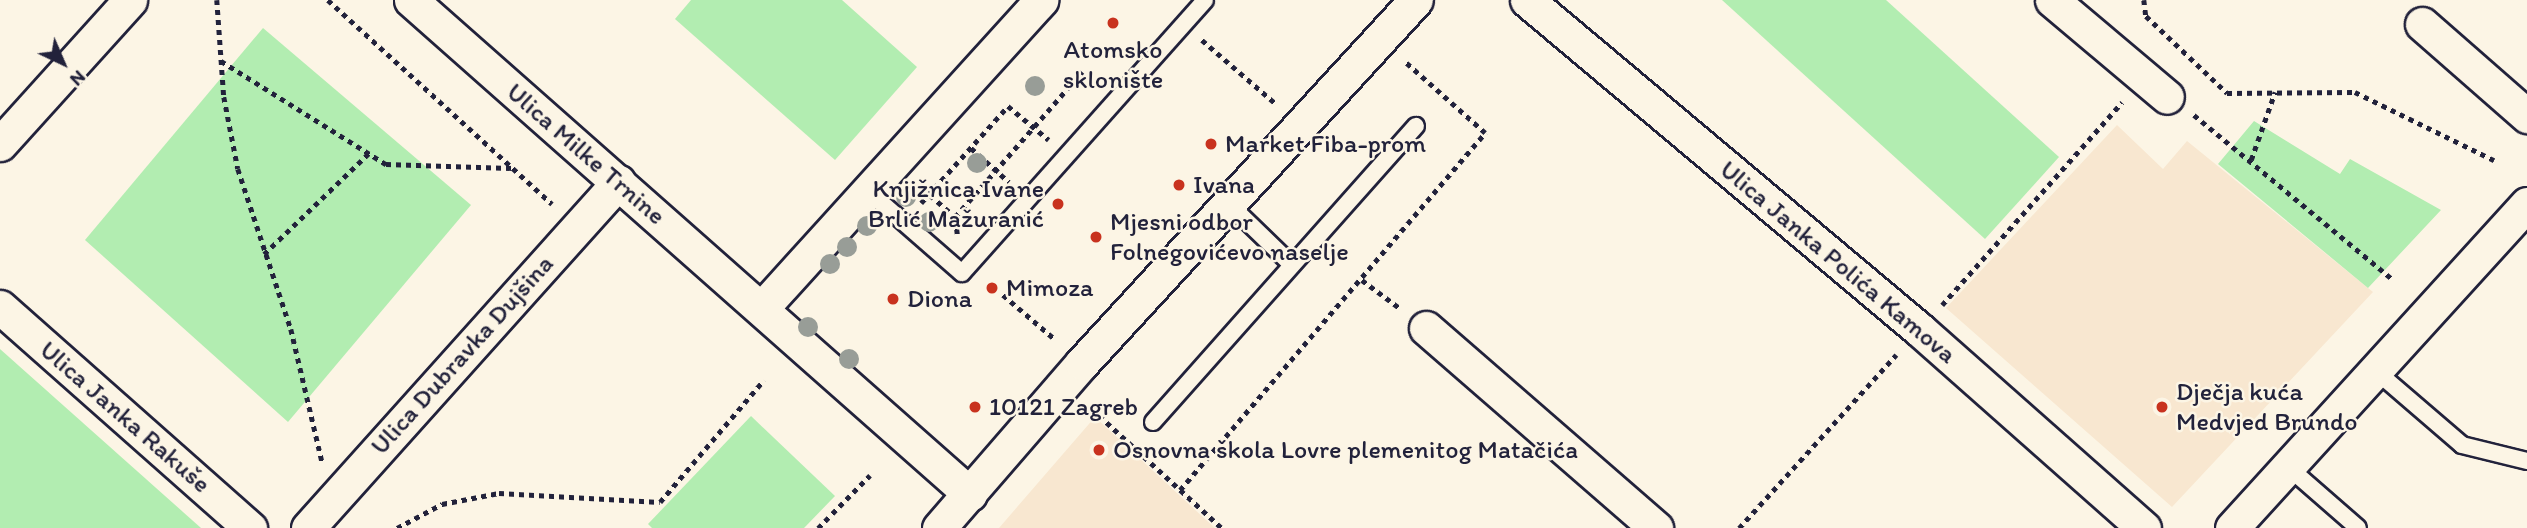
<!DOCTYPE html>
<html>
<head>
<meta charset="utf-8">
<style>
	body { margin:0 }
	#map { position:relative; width:2527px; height:528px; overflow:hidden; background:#fcf5e5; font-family:Itim,sans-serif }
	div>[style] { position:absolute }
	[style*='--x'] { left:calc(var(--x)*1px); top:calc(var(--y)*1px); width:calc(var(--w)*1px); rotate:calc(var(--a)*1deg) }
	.built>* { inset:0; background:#f8e7d0 }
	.green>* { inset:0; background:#b2edb1 }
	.path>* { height:4.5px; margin-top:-2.25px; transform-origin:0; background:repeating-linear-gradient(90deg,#22223b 0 5px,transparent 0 10px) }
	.roads { filter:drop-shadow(2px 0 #22223b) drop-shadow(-2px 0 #22223b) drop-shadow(0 2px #22223b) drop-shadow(0 -2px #22223b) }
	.service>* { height:16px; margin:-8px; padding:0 8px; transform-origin:8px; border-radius:8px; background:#fcf5e5 }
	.minor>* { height:33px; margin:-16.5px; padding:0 16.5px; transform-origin:16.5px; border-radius:16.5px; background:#fcf5e5 }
	.trees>* { width:20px; height:20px; margin:-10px; border-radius:50%; background:#989d97 }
	.dots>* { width:19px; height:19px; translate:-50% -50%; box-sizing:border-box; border:4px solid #fcf5e5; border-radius:50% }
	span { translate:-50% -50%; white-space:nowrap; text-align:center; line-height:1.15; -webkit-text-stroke:5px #fcf5e5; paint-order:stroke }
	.poi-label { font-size:26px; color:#22223b }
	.left { translate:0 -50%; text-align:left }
	.right { translate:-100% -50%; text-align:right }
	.street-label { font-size:26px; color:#22223b }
	.north { position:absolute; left:28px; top:28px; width:70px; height:70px; -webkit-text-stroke:5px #fcf5e5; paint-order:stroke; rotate:136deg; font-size:19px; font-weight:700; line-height:28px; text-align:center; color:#22223b }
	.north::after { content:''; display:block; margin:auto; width:24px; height:32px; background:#22223b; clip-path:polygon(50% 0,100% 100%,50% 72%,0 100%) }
</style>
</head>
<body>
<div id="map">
	<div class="built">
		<i style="clip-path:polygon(2117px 125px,2163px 169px,2187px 141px,2373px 292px,2172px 507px,1946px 308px)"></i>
		<i style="clip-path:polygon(1095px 417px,1205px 519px,1215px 528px,999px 528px)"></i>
	</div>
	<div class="green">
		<i style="clip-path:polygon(691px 0,842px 0,917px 67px,835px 160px,675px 19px)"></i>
		<i style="clip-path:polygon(1722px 0,1886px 0,2059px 157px,1985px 239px)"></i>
		<i style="clip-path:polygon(263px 28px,471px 205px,288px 422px,85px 240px)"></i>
		<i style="clip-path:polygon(2254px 121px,2340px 174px,2350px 159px,2441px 210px,2368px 288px,2218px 164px)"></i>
		<i style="clip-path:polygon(0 349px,201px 528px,0 528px)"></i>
		<i style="clip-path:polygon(751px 416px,835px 496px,804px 528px,652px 528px,648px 524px)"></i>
	</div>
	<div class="path">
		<i style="--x:217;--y:0;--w:97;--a:85.9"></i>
		<i style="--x:224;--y:97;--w:73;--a:79"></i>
		<i style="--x:238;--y:169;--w:169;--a:71.7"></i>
		<i style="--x:291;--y:329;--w:136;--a:76.8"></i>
		<i style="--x:328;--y:0;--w:303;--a:42.3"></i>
		<i style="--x:2144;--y:0;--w:16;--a:83"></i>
		<i style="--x:2146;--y:16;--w:112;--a:43.5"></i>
		<i style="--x:2227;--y:93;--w:128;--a:-0.4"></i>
		<i style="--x:2355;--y:92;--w:155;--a:26.1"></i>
		<i style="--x:1202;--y:40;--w:96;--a:40.8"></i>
		<i style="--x:221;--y:61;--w:195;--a:32"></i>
		<i style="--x:386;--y:164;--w:126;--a:1.8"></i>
		<i style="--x:2194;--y:115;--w:256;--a:39.6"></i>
		<i style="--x:971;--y:148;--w:51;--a:41.8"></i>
		<i style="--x:2251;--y:160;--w:72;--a:-70.6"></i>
		<i style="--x:930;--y:195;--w:33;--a:41"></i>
		<i style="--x:921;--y:203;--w:130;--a:-48.1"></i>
		<i style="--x:1008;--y:106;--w:53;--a:39.7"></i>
		<i style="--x:957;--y:234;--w:17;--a:-97"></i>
		<i style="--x:955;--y:217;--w:193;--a:-48.8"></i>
		<i style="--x:264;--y:254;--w:146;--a:-43.9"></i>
		<i style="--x:1362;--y:280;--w:49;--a:36.6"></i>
		<i style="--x:988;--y:282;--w:89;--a:40.5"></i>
		<i style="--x:1942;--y:305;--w:271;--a:-48.4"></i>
		<i style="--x:1089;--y:413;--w:5;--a:-53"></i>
		<i style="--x:1092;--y:409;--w:176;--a:42.5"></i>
		<i style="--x:1180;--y:490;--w:470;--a:-49.5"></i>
		<i style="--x:1485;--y:133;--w:108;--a:-138.4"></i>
		<i style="--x:397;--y:528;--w:51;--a:-28.1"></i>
		<i style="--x:442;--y:504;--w:58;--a:-10.9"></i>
		<i style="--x:499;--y:493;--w:161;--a:3.2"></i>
		<i style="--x:660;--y:502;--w:160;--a:-49.6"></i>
		<i style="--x:818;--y:528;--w:74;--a:-45.5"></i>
		<i style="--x:1739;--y:528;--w:234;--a:-47.8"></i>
	</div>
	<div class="roads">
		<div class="service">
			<i style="--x:869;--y:192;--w:123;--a:41.1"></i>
			<i style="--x:962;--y:273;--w:365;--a:-48.3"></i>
			<i style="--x:1229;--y:204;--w:86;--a:44.1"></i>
			<i style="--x:2376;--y:371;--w:113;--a:40.7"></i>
			<i style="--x:2462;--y:445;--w:67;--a:13.8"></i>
			<i style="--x:1153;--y:422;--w:396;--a:-48.4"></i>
			<i style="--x:2287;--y:466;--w:94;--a:41.1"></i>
		</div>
		<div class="minor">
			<i style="--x:411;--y:0;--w:746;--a:41.47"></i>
			<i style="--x:1527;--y:0;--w:513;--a:40.02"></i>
			<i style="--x:1920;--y:330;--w:299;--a:41.5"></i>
			<i style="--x:2052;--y:0;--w:150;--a:40.1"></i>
			<i style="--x:2422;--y:24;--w:140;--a:41.2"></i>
			<i style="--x:0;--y:144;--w:194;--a:-47.9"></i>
			<i style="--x:0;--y:307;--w:334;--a:41.5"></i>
			<i style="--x:762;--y:308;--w:416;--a:-47.8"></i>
			<i style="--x:1426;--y:328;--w:305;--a:41"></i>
			<i style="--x:308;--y:528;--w:465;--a:-48.1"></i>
			<i style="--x:939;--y:528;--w:218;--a:-49.1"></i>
			<i style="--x:1082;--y:363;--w:493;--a:-47.4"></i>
			<i style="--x:2232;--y:528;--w:438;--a:-47.7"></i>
		</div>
	</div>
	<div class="trees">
		<i style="left:1035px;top:86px"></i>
		<i style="left:977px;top:163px"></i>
		<i style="left:906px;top:197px"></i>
		<i style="left:929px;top:222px"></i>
		<i style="left:867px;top:226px"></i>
		<i style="left:847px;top:247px"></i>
		<i style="left:830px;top:264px"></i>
		<i style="left:808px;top:327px"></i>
		<i style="left:849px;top:359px"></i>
	</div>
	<div class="dots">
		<i style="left:1113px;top:23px;background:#c8321e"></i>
		<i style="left:1211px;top:144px;background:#c8321e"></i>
		<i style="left:1179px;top:185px;background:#c8321e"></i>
		<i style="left:1058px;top:204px;background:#c8321e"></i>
		<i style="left:1096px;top:237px;background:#c8321e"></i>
		<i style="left:992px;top:288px;background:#c8321e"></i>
		<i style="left:893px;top:299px;background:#c8321e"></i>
		<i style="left:975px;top:407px;background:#c8321e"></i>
		<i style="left:2162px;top:407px;background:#c8321e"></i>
		<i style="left:1099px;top:450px;background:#c8321e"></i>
	</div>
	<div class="poi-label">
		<span style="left:1113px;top:65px">Atomsko<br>sklonište</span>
		<span class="left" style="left:1225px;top:144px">Market Fiba-prom</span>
		<span class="left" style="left:1193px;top:185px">Ivana</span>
		<span class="right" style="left:1044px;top:204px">Knjižnica Ivane<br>Brlić Mažuranić</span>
		<span class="left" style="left:1110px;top:237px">Mjesni odbor<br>Folnegovićevo naselje</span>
		<span class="left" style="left:1006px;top:288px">Mimoza</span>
		<span class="left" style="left:907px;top:299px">Diona</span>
		<span class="left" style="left:2176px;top:407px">Dječja kuća<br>Medvjed Brundo</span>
		<span class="left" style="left:989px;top:407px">10121 Zagreb</span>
		<span class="left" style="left:1113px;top:450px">Osnovna škola Lovre plemenitog Matačića</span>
	</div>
	<div class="street-label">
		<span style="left:586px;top:154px;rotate:41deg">Ulica Milke Trnine</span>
		<span style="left:1838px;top:262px;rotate:40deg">Ulica Janka Polića Kamova</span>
		<span style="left:462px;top:355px;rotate:-48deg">Ulica Dubravka Dujšina</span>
		<span style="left:125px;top:417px;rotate:41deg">Ulica Janka Rakuše</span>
	</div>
	<div class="north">N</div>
</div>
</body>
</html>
